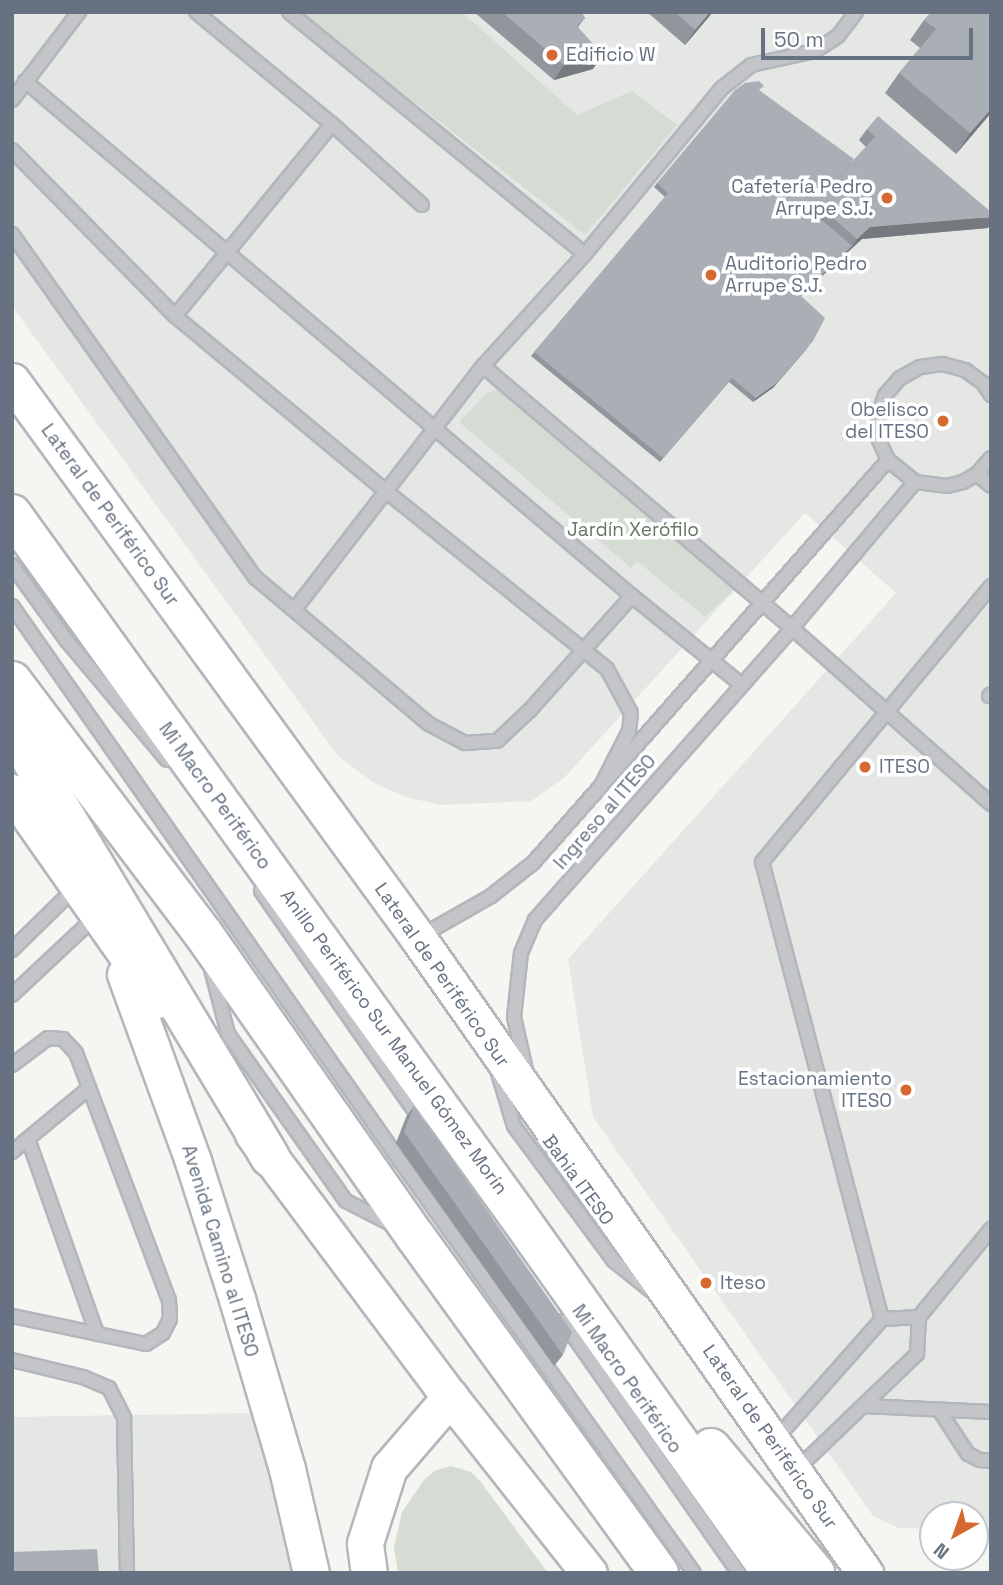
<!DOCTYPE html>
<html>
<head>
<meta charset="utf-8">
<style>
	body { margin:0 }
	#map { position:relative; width:1003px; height:1585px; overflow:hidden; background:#f5f5f2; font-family:"Space Grotesk",sans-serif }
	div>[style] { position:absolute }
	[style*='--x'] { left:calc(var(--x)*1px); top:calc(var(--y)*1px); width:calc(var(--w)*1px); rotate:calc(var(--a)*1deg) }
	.built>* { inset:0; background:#e5e7e5 }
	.green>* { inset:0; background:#d5dcd3 }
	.roads { filter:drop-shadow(2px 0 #b3b7bb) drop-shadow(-2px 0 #b3b7bb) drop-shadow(0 2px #b3b7bb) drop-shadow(0 -2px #b3b7bb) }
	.lane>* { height:12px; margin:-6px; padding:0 6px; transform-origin:6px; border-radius:6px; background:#c3c5c9 }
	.secondary>* { height:35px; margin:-17.5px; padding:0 17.5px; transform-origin:17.5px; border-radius:17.5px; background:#fff }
	.highway>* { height:38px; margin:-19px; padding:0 19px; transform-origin:19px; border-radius:19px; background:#fff }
	.wall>* { inset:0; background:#91969c }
	.shaded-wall>* { inset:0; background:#767a7f }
	.building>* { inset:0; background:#a9afb5 }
	.dots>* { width:19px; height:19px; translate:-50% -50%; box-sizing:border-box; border:4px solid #fff; border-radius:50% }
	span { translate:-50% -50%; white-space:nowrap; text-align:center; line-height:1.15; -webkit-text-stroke:7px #fff; paint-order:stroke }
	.poi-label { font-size:19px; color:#667281 }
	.left { translate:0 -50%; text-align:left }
	.right { translate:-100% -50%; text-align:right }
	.street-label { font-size:19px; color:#667281 }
	.park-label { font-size:19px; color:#667864 }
	.frame { position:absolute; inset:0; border:14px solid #667281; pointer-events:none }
	.north { position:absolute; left:919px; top:1501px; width:70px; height:70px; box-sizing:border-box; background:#fff; border:2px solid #c2c7cd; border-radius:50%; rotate:220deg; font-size:19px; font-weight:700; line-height:28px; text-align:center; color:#667281 }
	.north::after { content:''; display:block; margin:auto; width:24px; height:32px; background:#d66930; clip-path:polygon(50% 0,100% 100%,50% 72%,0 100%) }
	.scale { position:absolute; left:761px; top:28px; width:212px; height:32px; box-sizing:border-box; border:4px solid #667281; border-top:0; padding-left:9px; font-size:21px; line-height:24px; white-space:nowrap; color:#667281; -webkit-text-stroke:5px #fff; paint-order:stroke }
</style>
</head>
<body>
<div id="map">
	<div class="built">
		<i style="clip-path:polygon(12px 12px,991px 12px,991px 1533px,975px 1532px,975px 1515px,933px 1515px,933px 1529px,899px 1528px,873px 1516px,593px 1117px,568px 959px,896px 593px,805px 513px,564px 778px,531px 801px,442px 805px,409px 798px,374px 783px,338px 756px,12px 306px)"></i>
		<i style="clip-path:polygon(255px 1413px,275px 1424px,294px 1573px,12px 1573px,12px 1417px)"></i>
	</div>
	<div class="green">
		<i style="clip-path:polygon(299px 12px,462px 12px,577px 115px,632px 91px,677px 125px,585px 235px)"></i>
		<i style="clip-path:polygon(501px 387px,740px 584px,705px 617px,637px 561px,631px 568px,459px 422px,486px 394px)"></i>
		<i style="clip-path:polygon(451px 1466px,471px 1472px,480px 1481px,548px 1573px,398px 1573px,394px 1547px,402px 1512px,424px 1480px,436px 1470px)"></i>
	</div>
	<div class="roads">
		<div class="lane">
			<i style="--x:196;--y:12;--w:176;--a:39.5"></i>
			<i style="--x:332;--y:124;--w:121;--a:42"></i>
			<i style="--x:289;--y:12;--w:382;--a:39.3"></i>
			<i style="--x:25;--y:81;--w:796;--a:40.31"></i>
			<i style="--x:632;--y:596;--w:141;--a:39"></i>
			<i style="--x:12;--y:100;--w:111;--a:-52.7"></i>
			<i style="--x:12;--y:150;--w:233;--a:45.5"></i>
			<i style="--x:175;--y:316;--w:276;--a:39.7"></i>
			<i style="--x:387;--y:492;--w:282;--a:38.8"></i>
			<i style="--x:607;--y:669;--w:50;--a:61.4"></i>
			<i style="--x:631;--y:713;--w:18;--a:96"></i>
			<i style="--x:629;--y:731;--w:66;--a:117"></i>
			<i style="--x:12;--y:234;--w:422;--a:54.7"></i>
			<i style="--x:256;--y:578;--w:226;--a:40.2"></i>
			<i style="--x:429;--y:724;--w:41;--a:27.8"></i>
			<i style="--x:465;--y:743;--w:32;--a:-4"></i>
			<i style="--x:497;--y:741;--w:45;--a:-43.2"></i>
			<i style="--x:530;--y:710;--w:153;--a:-48.2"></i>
			<i style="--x:175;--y:316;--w:248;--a:-50.7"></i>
			<i style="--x:483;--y:366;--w:405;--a:40.3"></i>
			<i style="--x:792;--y:628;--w:266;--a:41.5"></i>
			<i style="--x:991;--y:395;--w:14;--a:-124"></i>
			<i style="--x:983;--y:383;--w:22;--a:-144"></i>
			<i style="--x:965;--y:370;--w:24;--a:-165"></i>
			<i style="--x:942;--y:364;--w:22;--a:172"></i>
			<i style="--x:920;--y:367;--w:23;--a:151"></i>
			<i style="--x:900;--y:378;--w:23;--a:131"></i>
			<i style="--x:885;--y:395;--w:23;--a:108"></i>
			<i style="--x:878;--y:417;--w:23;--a:88"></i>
			<i style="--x:879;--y:440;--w:22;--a:66"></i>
			<i style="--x:888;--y:460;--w:35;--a:39"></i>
			<i style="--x:915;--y:482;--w:32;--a:7"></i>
			<i style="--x:947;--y:486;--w:16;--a:-14"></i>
			<i style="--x:963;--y:482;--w:16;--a:-30"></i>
			<i style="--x:977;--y:474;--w:21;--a:-49"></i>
			<i style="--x:977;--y:474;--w:18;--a:41"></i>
			<i style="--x:12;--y:565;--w:94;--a:54.1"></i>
			<i style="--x:67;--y:641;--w:155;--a:50"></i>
			<i style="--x:12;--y:606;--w:665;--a:55.04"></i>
			<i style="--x:393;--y:1151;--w:518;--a:54.5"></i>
			<i style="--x:295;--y:609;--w:307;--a:-52.3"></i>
			<i style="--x:483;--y:366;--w:151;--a:-47.7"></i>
			<i style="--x:585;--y:254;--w:215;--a:-50.5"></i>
			<i style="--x:722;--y:88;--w:37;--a:-38"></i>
			<i style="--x:751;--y:65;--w:66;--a:-12.3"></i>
			<i style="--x:815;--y:51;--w:27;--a:-33"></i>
			<i style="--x:838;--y:36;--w:30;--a:-53"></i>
			<i style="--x:989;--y:696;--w:3;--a:-45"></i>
			<i style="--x:261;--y:891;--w:279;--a:55.1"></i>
			<i style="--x:421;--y:936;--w:81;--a:-29.7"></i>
			<i style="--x:491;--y:896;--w:53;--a:-38.2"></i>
			<i style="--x:533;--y:863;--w:537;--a:-48.62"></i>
			<i style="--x:12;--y:950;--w:90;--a:-44.5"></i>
			<i style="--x:211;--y:969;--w:67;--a:75.3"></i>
			<i style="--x:228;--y:1034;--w:204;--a:54.8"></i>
			<i style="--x:346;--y:1201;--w:53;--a:27.1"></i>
			<i style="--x:12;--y:995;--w:115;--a:-43.2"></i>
			<i style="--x:12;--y:1065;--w:45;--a:-36.9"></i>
			<i style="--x:48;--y:1038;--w:15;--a:4"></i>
			<i style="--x:63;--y:1039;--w:19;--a:47"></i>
			<i style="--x:76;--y:1053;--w:264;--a:69.4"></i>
			<i style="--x:169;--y:1300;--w:19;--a:87"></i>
			<i style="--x:170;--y:1319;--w:16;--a:117"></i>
			<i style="--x:163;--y:1333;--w:20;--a:147"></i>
			<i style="--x:146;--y:1344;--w:137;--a:-168.2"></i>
			<i style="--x:526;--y:1070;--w:54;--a:-102.8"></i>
			<i style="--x:514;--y:1017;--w:64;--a:-83.8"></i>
			<i style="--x:521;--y:953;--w:36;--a:-67"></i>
			<i style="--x:535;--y:920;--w:389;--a:-48.6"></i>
			<i style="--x:792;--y:628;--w:191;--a:-49.9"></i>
			<i style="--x:498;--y:1073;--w:55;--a:73.2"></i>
			<i style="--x:514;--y:1126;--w:167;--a:53.5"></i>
			<i style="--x:613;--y:1260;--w:48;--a:39"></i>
			<i style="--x:28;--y:1139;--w:207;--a:70.5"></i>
			<i style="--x:12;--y:1152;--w:100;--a:-39.7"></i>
			<i style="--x:882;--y:1319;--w:472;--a:-104.7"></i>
			<i style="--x:762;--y:862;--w:359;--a:-50.3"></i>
			<i style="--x:563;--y:1321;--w:307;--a:55.1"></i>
			<i style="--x:12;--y:1360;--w:73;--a:13.5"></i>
			<i style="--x:83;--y:1377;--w:28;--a:23"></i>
			<i style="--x:109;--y:1388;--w:34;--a:63"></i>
			<i style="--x:124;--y:1418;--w:155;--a:88.9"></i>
			<i style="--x:864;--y:1406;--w:127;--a:2.7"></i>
			<i style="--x:939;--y:1410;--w:53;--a:56.6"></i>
			<i style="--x:968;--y:1454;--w:13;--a:27"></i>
			<i style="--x:980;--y:1460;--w:11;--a:5"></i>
			<i style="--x:775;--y:1440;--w:162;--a:-48.5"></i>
			<i style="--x:882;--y:1319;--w:37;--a:-3"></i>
			<i style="--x:796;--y:1470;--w:168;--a:-43.8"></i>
			<i style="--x:917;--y:1354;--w:37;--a:-87"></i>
			<i style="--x:919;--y:1317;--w:114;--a:-50.7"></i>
		</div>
		<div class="secondary">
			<i style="--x:12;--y:381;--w:689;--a:53.91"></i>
			<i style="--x:418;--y:938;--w:777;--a:54.86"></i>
			<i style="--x:12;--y:792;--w:254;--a:54.9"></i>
			<i style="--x:125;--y:974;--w:199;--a:70"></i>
			<i style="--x:193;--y:1161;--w:145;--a:72.3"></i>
			<i style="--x:237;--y:1299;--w:177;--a:73.6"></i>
			<i style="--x:287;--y:1469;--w:107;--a:77"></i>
			<i style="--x:253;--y:1134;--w:329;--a:53.2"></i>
			<i style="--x:450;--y:1397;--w:224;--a:51.7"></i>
			<i style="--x:369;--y:1573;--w:30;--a:-98"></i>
			<i style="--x:365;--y:1543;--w:79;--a:-72.3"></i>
			<i style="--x:389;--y:1468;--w:94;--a:-49.3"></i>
		</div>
		<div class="highway">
			<i style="--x:12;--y:514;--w:862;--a:54.21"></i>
			<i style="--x:516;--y:1213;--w:442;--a:54.6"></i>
			<i style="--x:12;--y:681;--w:315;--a:52.9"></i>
			<i style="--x:202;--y:932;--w:371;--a:55"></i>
			<i style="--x:415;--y:1236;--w:416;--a:54.1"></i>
			<i style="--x:12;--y:728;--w:501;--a:58.98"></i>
			<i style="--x:711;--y:1448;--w:163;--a:50.2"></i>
		</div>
	</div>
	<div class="wall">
		<i style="clip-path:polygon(474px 12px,581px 12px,585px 18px,578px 27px,593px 69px,554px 80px)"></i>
		<i style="clip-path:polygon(647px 12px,713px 12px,685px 45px)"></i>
		<i style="clip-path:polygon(991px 12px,991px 113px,956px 154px,885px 93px,899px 73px,920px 48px,910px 40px,924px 20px)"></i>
		<i style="clip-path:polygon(867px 129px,988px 228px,862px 239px,800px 296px,774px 387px,753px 402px,729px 382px,660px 462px,531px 356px,665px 197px,654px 187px,657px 183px,851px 163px,866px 147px,859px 140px)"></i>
		<i style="clip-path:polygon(414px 1106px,563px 1355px,554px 1366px,396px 1143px,406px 1117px)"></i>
	</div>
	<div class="shaded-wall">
		<i style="clip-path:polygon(710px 12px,713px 12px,685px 45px,695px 30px)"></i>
		<i style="clip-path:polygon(603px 55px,593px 69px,554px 80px,564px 65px)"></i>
		<i style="clip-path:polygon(991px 109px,991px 113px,956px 154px,970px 133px)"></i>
		<i style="clip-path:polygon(991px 217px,991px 224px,988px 228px,862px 239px,797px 299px,800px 295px,852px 246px,857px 239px,870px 227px)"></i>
		<i style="clip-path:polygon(810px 345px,774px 387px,753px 402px,756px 398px)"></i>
	</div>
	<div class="building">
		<i style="clip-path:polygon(502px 12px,581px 12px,585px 18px,577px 26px,603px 55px,564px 65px)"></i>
		<i style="clip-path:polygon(675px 12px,710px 12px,695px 30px)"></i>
		<i style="clip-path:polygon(931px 12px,991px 12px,991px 109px,970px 133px,899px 73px,936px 29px,924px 20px)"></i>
		<i style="clip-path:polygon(759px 81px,764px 86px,759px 90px,854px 159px,815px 202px,810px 210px,852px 246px,800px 295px,825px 318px,813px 341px,777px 383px,756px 398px,732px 378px,663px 458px,534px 352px,668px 193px,657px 183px,735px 90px,745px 83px)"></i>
		<i style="clip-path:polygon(878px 116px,991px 212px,991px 217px,870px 227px,857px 239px,815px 202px,875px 137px,867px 129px)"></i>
		<i style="clip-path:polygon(414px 1106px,572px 1332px,563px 1355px,404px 1132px)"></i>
		<i style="clip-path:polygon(97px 1549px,99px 1573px,12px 1573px,12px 1552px)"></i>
	</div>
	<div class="dots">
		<i style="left:552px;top:55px;background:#d66930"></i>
		<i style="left:887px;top:198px;background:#d66930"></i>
		<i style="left:711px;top:275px;background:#d66930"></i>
		<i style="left:943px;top:421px;background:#d66930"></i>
		<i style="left:865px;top:767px;background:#d66930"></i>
		<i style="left:906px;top:1090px;background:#d66930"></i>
		<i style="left:706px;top:1283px;background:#d66930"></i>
	</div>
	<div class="poi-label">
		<span class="left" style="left:566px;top:55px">Edificio W</span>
		<span class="right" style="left:873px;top:198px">Cafetería Pedro<br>Arrupe S.J.</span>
		<span class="left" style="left:725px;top:275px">Auditorio Pedro<br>Arrupe S.J.</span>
		<span class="right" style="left:929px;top:421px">Obelisco<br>del ITESO</span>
		<span class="left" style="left:879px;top:767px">ITESO</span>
		<span class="right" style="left:892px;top:1090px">Estacionamiento<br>ITESO</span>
		<span class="left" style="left:720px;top:1283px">Iteso</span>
	</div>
	<div class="street-label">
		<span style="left:110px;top:515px;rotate:54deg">Lateral de Periférico Sur</span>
		<span style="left:215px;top:796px;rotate:54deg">Mi Macro Periférico</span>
		<span style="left:605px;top:812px;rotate:-49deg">Ingreso al ITESO</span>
		<span style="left:442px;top:975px;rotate:55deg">Lateral de Periférico Sur</span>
		<span style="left:394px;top:1042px;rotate:54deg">Anillo Periférico Sur Manuel Gómez Morín</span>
		<span style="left:578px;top:1180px;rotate:54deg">Bahia ITESO</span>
		<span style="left:220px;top:1251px;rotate:73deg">Avenida Camino al ITESO</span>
		<span style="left:627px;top:1379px;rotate:55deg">Mi Macro Periférico</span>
		<span style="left:770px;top:1437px;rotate:55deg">Lateral de Periférico Sur</span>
	</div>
	<div class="park-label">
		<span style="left:633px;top:530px">Jardín Xerófilo</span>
	</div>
	<div class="frame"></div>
	<div class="north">N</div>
	<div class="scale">50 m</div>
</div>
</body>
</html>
